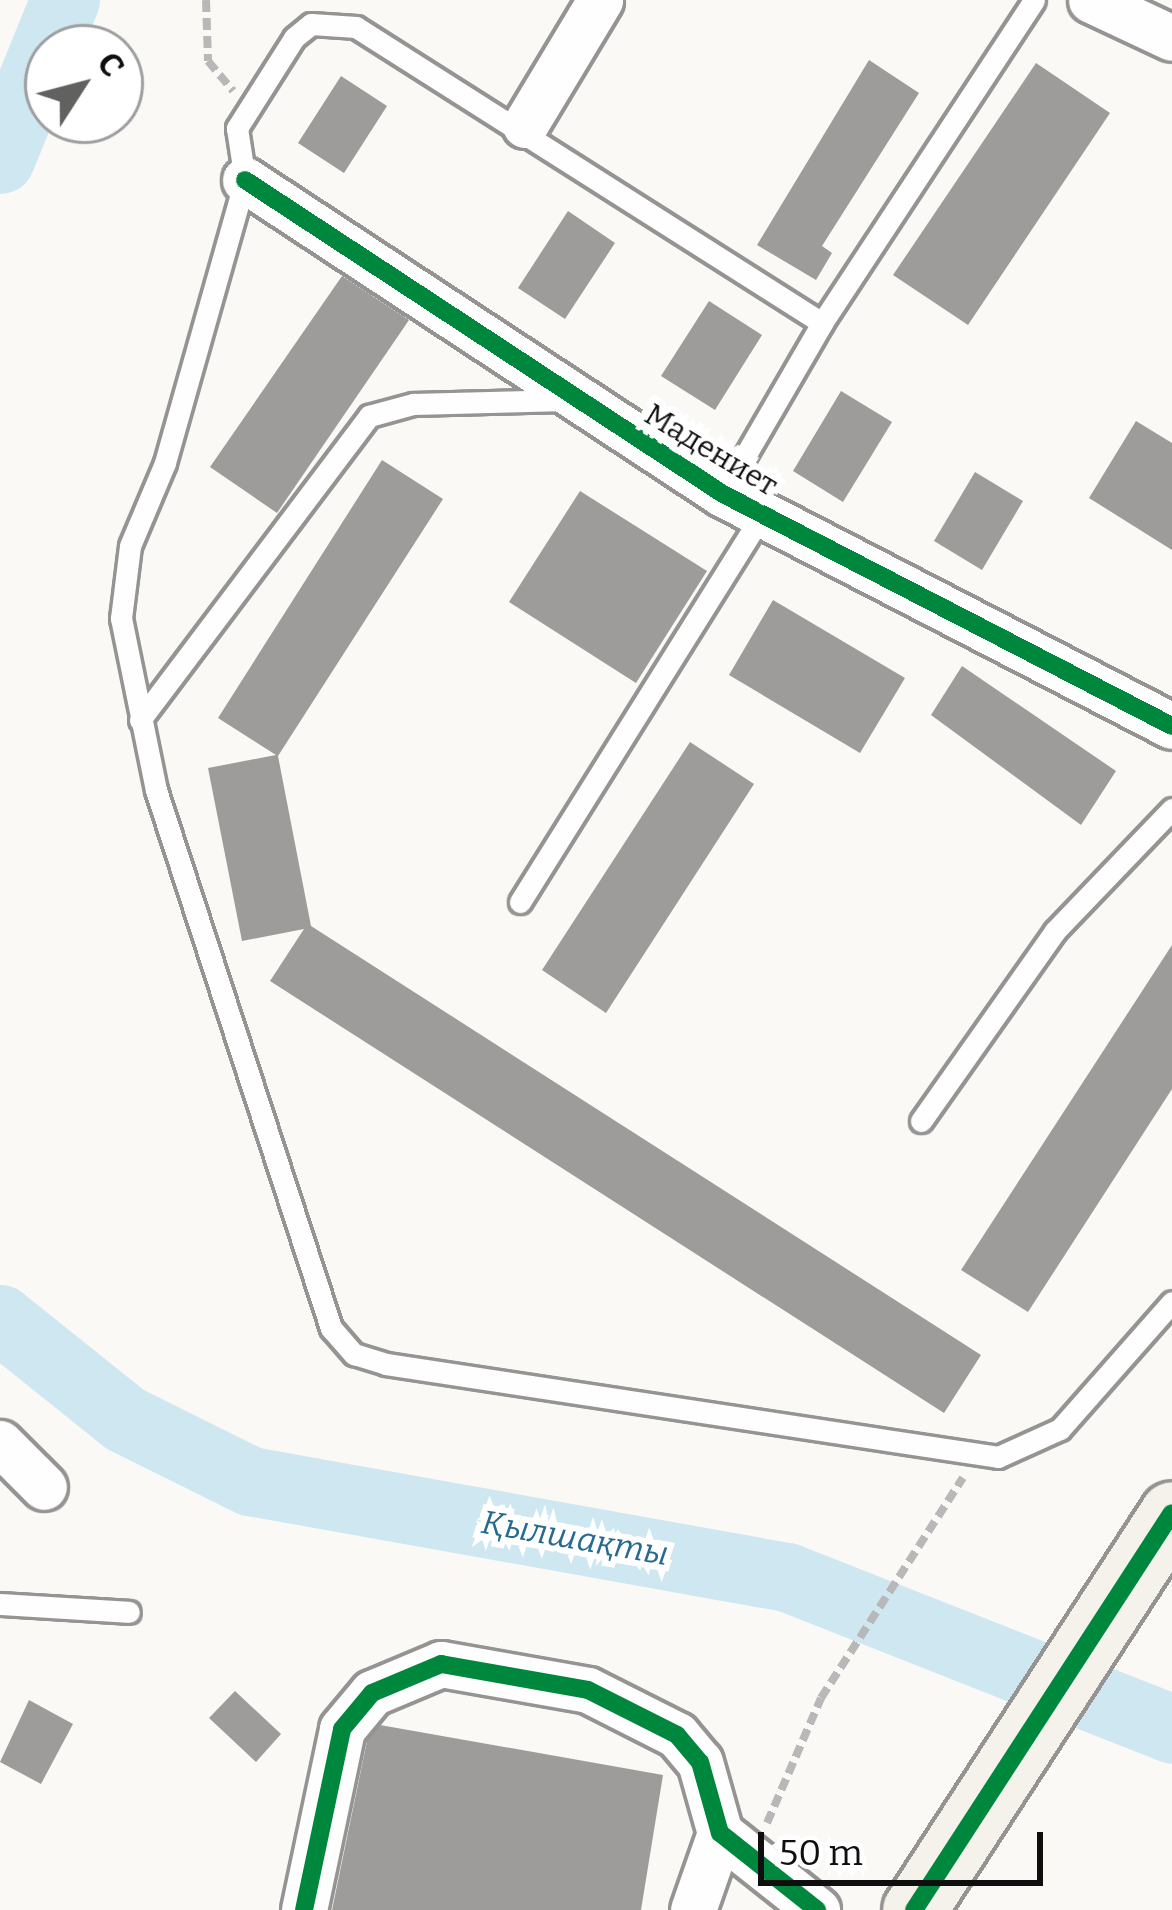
<!DOCTYPE html>
<html>
<head>
<meta charset="utf-8">
<style>
	body { margin:0 }
	#map { position:relative; width:1172px; height:1910px; overflow:hidden; background:#faf9f5; font-family:Bitter,serif }
	div>[style] { position:absolute }
	[style*='--x'] { left:calc(var(--x)*1px); top:calc(var(--y)*1px); width:calc(var(--w)*1px); rotate:calc(var(--a)*1deg) }
	.river>* { height:69px; margin:-34.5px; padding:0 34.5px; transform-origin:34.5px; border-radius:34.5px; background:#cfe7f1 }
	.building>* { inset:0; background:#9e9c9a }
	.path>* { height:8px; margin-top:-4px; transform-origin:0; background:repeating-linear-gradient(90deg,#b9b8b8 0 12px,transparent 0 18px) }
	.roads { filter:drop-shadow(3px 0 #959493) drop-shadow(-3px 0 #959493) drop-shadow(0 3px #959493) drop-shadow(0 -3px #959493) }
	.lane>* { height:21px; margin:-10.5px; padding:0 10.5px; transform-origin:10.5px; border-radius:10.5px; background:#fefefe }
	.street>* { height:45px; margin:-22.5px; padding:0 22.5px; transform-origin:22.5px; border-radius:22.5px; background:#fefefe }
	.secondary>* { height:63px; margin:-31.5px; padding:0 31.5px; transform-origin:31.5px; border-radius:31.5px; background:#f4f2eb }
	.cycleway>* { height:18px; margin:-9px; padding:0 9px; transform-origin:9px; border-radius:9px; background:#00873e }
	span { translate:-50% -50%; white-space:nowrap; text-align:center; line-height:1.15; -webkit-text-stroke:12px #fff; paint-order:stroke }
	.street-label { font-size:30px; color:#0f0f0f }
	.water-label { font-size:33px; color:#276a91; font-style:italic }
	.north { position:absolute; left:24px; top:24px; width:120px; height:120px; box-sizing:border-box; background:#fff; border:3px solid #9f9f9f; border-radius:50%; rotate:54deg; font-size:33px; font-weight:700; line-height:48px; text-align:center; color:#0f0f0f }
	.north::after { content:''; display:block; margin:auto; width:42px; height:54px; background:#616160; clip-path:polygon(50% 0,100% 100%,50% 72%,0 100%) }
	.scale { position:absolute; left:758px; top:1832px; width:285px; height:54px; box-sizing:border-box; border:6px solid #0f0f0f; border-top:0; padding-left:15px; font-size:36px; line-height:42px; white-space:nowrap; color:#0f0f0f; -webkit-text-stroke:9px #fff; paint-order:stroke }
</style>
</head>
<body>
<div id="map">
	<div class="river">
		<i style="--x:0;--y:159;--w:172;--a:-67.8"></i>
		<i style="--x:0;--y:1319;--w:160;--a:38.7"></i>
		<i style="--x:125;--y:1419;--w:140;--a:26.4"></i>
		<i style="--x:250;--y:1481;--w:546;--a:10.14"></i>
		<i style="--x:787;--y:1577;--w:414;--a:21.5"></i>
	</div>
	<div class="building">
		<i style="clip-path:polygon(869px 60px,919px 93px,822px 246px,832px 253px,816px 280px,757px 245px)"></i>
		<i style="clip-path:polygon(1036px 63px,1110px 113px,968px 325px,893px 275px)"></i>
		<i style="clip-path:polygon(341px 76px,387px 106px,344px 173px,298px 143px)"></i>
		<i style="clip-path:polygon(568px 211px,615px 243px,565px 319px,518px 288px)"></i>
		<i style="clip-path:polygon(342px 276px,409px 320px,277px 513px,210px 467px)"></i>
		<i style="clip-path:polygon(709px 301px,762px 335px,715px 410px,661px 376px)"></i>
		<i style="clip-path:polygon(841px 391px,892px 422px,843px 502px,793px 471px)"></i>
		<i style="clip-path:polygon(1136px 421px,1172px 443px,1172px 550px,1089px 498px)"></i>
		<i style="clip-path:polygon(382px 460px,443px 499px,278px 756px,311px 926px,981px 1355px,944px 1413px,270px 981px,304px 929px,242px 941px,208px 768px,276px 755px,218px 718px)"></i>
		<i style="clip-path:polygon(975px 472px,1023px 501px,982px 570px,934px 541px)"></i>
		<i style="clip-path:polygon(580px 491px,707px 571px,636px 683px,509px 602px)"></i>
		<i style="clip-path:polygon(773px 600px,905px 678px,860px 753px,729px 675px)"></i>
		<i style="clip-path:polygon(962px 666px,1116px 771px,1081px 825px,931px 715px)"></i>
		<i style="clip-path:polygon(690px 742px,754px 784px,606px 1013px,542px 970px)"></i>
		<i style="clip-path:polygon(1172px 945px,1172px 1089px,1028px 1312px,961px 1270px)"></i>
		<i style="clip-path:polygon(235px 1691px,281px 1734px,256px 1762px,209px 1718px)"></i>
		<i style="clip-path:polygon(29px 1700px,73px 1724px,41px 1784px,0 1762px)"></i>
		<i style="clip-path:polygon(380px 1725px,663px 1775px,641px 1910px,332px 1910px,367px 1741px)"></i>
	</div>
	<div class="path">
		<i style="--x:206;--y:0;--w:61;--a:88.1"></i>
		<i style="--x:208;--y:61;--w:39;--a:50"></i>
		<i style="--x:767;--y:1823;--w:136;--a:-66.6"></i>
		<i style="--x:821;--y:1698;--w:262;--a:-57.2"></i>
	</div>
	<div class="roads">
		<div class="lane">
			<i style="--x:822;--y:323;--w:386;--a:-56.7"></i>
			<i style="--x:723;--y:494;--w:198;--a:-59.9"></i>
			<i style="--x:822;--y:323;--w:552;--a:-147.58"></i>
			<i style="--x:356;--y:27;--w:45;--a:-176.2"></i>
			<i style="--x:311;--y:24;--w:22;--a:141"></i>
			<i style="--x:294;--y:38;--w:107;--a:122.3"></i>
			<i style="--x:237;--y:128;--w:53;--a:81.3"></i>
			<i style="--x:245;--y:180;--w:294;--a:105.8"></i>
			<i style="--x:165;--y:463;--w:90;--a:112.9"></i>
			<i style="--x:130;--y:546;--w:73;--a:97.1"></i>
			<i style="--x:121;--y:618;--w:176;--a:78.5"></i>
			<i style="--x:156;--y:790;--w:566;--a:71.98"></i>
			<i style="--x:331;--y:1328;--w:35;--a:49"></i>
			<i style="--x:354;--y:1354;--w:34;--a:17"></i>
			<i style="--x:386;--y:1364;--w:619;--a:8.64"></i>
			<i style="--x:998;--y:1457;--w:68;--a:-24.3"></i>
			<i style="--x:1060;--y:1429;--w:169;--a:-48.6"></i>
			<i style="--x:140;--y:720;--w:381;--a:-53"></i>
			<i style="--x:369;--y:416;--w:46;--a:-15.3"></i>
			<i style="--x:413;--y:404;--w:153;--a:-1.5"></i>
			<i style="--x:520;--y:902;--w:455;--a:-58"></i>
			<i style="--x:921;--y:1121;--w:232;--a:-54.8"></i>
			<i style="--x:1055;--y:931;--w:169;--a:-46.2"></i>
			<i style="--x:0;--y:1604;--w:129;--a:3.5"></i>
		</div>
		<div class="street">
			<i style="--x:1091;--y:0;--w:89;--a:25.1"></i>
			<i style="--x:525;--y:125;--w:146;--a:-59"></i>
			<i style="--x:245;--y:180;--w:572;--a:33.3"></i>
			<i style="--x:723;--y:494;--w:505;--a:27.33"></i>
			<i style="--x:0;--y:1443;--w:62;--a:45"></i>
			<i style="--x:304;--y:1910;--w:185;--a:-78.1"></i>
			<i style="--x:342;--y:1729;--w:47;--a:-50.2"></i>
			<i style="--x:372;--y:1693;--w:75;--a:-22.8"></i>
			<i style="--x:441;--y:1664;--w:149;--a:10"></i>
			<i style="--x:588;--y:1690;--w:100;--a:26.8"></i>
			<i style="--x:677;--y:1735;--w:35;--a:50"></i>
			<i style="--x:700;--y:1762;--w:74;--a:74.3"></i>
			<i style="--x:720;--y:1833;--w:124;--a:38.4"></i>
			<i style="--x:693;--y:1910;--w:82;--a:-70.7"></i>
		</div>
		<div class="secondary">
			<i style="--x:914;--y:1910;--w:473;--a:-57"></i>
		</div>
	</div>
	<div class="cycleway">
		<i style="--x:245;--y:180;--w:572;--a:33.3"></i>
		<i style="--x:723;--y:494;--w:505;--a:27.33"></i>
		<i style="--x:304;--y:1910;--w:185;--a:-78.1"></i>
		<i style="--x:342;--y:1729;--w:47;--a:-50.2"></i>
		<i style="--x:372;--y:1693;--w:75;--a:-22.8"></i>
		<i style="--x:441;--y:1664;--w:149;--a:10"></i>
		<i style="--x:588;--y:1690;--w:100;--a:26.8"></i>
		<i style="--x:677;--y:1735;--w:35;--a:50"></i>
		<i style="--x:700;--y:1762;--w:74;--a:74.3"></i>
		<i style="--x:720;--y:1833;--w:124;--a:38.4"></i>
		<i style="--x:914;--y:1910;--w:473;--a:-57"></i>
	</div>
	<div class="street-label">
		<span style="left:711px;top:450px;rotate:31deg">Мадениет</span>
	</div>
	<div class="water-label">
		<span style="left:575px;top:1539px;rotate:10deg">Қылшақты</span>
	</div>
	<div class="north">С</div>
	<div class="scale">50 m</div>
</div>
</body>
</html>
